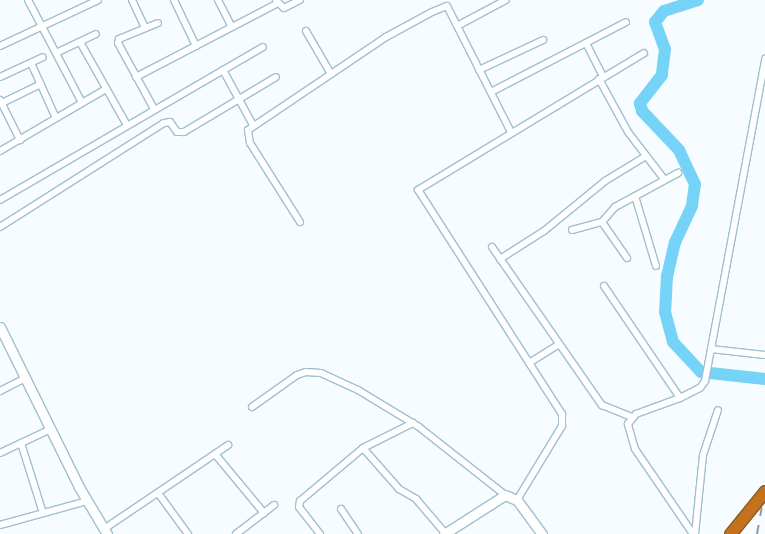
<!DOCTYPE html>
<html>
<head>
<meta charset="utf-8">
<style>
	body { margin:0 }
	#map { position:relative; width:765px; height:534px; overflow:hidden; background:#f6fcff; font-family:"Open Sans",sans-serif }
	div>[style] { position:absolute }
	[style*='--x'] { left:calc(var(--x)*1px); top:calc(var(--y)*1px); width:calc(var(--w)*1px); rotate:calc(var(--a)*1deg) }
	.river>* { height:12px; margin:-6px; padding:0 6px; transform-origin:6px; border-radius:6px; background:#75d3f8 }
	.roads { filter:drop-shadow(1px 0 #a1c0cd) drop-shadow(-1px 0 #a1c0cd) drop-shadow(0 1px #a1c0cd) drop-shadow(0 -1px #a1c0cd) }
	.street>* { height:6px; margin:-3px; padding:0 3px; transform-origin:3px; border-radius:3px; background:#fff }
	.secondary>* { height:9px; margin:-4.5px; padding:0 4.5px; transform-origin:4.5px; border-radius:4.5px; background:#fff }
	.rail>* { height:2px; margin-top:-1px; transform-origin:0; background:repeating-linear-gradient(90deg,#919b9f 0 9px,transparent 0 18px) }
	.bridges { filter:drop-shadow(1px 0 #8b5a24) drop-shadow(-1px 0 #8b5a24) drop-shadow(0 1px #8b5a24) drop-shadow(0 -1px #8b5a24) }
	.highway-bridge>* { height:11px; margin:-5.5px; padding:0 5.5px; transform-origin:5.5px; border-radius:5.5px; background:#c4721c }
	span { translate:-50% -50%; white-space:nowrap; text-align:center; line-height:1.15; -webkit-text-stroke:4px #fff; paint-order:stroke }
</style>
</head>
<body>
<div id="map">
	<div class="river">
		<i style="--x:698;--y:0;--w:36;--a:162"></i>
		<i style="--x:664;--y:11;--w:14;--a:129"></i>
		<i style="--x:655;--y:22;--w:29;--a:70"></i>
		<i style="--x:665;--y:49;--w:26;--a:97"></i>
		<i style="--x:662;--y:75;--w:36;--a:128"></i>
		<i style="--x:640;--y:103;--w:8;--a:76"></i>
		<i style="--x:642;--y:111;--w:54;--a:46.5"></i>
		<i style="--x:679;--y:150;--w:38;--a:65"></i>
		<i style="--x:695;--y:184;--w:22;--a:98"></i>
		<i style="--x:692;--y:206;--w:40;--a:115"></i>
		<i style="--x:675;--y:242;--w:35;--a:103"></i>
		<i style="--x:667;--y:276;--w:36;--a:93"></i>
		<i style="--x:665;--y:312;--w:31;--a:75"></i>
		<i style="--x:673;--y:342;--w:41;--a:47"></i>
		<i style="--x:701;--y:372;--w:64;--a:6.2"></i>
	</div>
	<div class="roads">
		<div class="street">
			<i style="--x:28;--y:0;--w:116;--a:62.3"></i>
			<i style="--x:132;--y:0;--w:31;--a:65"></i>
			<i style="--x:174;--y:0;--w:51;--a:64.4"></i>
			<i style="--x:218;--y:0;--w:30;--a:63"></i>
			<i style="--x:276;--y:0;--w:11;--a:45"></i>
			<i style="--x:284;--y:8;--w:18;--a:-27"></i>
			<i style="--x:457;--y:26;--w:55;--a:-28"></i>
			<i style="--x:306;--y:31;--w:50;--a:59.8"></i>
			<i style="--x:80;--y:42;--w:95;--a:60.5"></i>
			<i style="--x:586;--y:43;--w:38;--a:63"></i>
			<i style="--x:0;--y:46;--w:108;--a:-25.1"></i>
			<i style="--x:56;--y:53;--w:44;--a:-25.4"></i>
			<i style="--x:31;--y:63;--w:60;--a:65.6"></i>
			<i style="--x:223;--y:70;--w:63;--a:61.4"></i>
			<i style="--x:479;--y:70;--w:71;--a:-25.1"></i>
			<i style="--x:0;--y:77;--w:47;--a:-24.9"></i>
			<i style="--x:136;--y:77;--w:160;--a:-27.5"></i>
			<i style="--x:599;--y:79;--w:60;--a:61.3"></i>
			<i style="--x:628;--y:132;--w:59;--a:52.5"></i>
			<i style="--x:491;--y:92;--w:152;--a:-27.4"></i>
			<i style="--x:0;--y:100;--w:45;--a:63.4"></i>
			<i style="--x:2;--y:103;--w:43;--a:-26"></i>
			<i style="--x:154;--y:109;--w:75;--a:-118.6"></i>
			<i style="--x:118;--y:43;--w:4;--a:-76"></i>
			<i style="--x:119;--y:39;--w:42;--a:-22.3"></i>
			<i style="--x:0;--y:151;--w:123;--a:-30.3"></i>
			<i style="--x:635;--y:196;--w:73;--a:73.3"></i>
			<i style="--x:0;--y:200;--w:304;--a:-30.2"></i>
			<i style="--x:300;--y:222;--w:93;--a:-122.3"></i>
			<i style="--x:250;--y:143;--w:13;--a:-99"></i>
			<i style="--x:248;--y:130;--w:166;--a:-34"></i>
			<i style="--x:386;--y:37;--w:52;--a:-28.5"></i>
			<i style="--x:432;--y:12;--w:16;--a:-22"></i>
			<i style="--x:447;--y:6;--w:141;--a:63.1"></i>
			<i style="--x:602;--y:222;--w:44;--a:55.2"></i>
			<i style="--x:0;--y:227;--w:194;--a:-32.4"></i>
			<i style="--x:164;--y:123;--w:6;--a:-9"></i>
			<i style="--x:170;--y:122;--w:12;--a:55"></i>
			<i style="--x:177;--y:132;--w:7;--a:0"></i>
			<i style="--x:184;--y:132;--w:107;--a:-30.9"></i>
			<i style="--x:572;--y:230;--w:31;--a:-15"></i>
			<i style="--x:602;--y:222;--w:20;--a:-49"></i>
			<i style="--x:615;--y:207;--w:72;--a:-28.4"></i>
			<i style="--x:492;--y:247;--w:193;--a:55.2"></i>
			<i style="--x:602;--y:405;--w:31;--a:22"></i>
			<i style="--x:500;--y:259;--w:52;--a:-32.5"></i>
			<i style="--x:544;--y:231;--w:79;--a:-39.3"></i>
			<i style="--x:605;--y:181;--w:48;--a:-31.4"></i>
			<i style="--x:604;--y:286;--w:135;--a:55.8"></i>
			<i style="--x:711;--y:349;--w:54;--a:6.3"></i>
			<i style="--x:529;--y:363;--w:34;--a:-32"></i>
			<i style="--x:0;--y:391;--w:29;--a:-27"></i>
			<i style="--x:252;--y:407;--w:55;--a:-35.4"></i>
			<i style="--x:297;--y:375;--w:9;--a:-18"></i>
			<i style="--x:306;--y:372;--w:15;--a:4"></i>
			<i style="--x:321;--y:373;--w:41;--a:24.7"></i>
			<i style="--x:358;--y:390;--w:71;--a:31.2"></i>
			<i style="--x:419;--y:427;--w:110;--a:38.3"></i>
			<i style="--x:21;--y:443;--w:73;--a:72.6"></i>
			<i style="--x:363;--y:448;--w:55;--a:48.7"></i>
			<i style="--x:399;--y:489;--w:20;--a:30"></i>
			<i style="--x:416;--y:499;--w:45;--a:49.5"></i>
			<i style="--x:0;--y:453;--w:56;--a:-25.2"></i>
			<i style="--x:215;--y:454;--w:77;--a:50.3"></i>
			<i style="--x:158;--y:493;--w:51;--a:53.8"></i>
			<i style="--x:517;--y:500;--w:87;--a:-58.7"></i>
			<i style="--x:562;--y:426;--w:12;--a:-90"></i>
			<i style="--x:562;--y:414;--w:266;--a:-122.7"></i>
			<i style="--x:418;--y:190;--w:264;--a:-31.2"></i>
			<i style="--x:341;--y:509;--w:30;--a:56"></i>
			<i style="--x:0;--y:525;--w:90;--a:-15.4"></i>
			<i style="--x:104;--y:529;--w:150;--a:-34.1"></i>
			<i style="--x:236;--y:534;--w:48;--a:-37.3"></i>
			<i style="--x:320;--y:534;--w:34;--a:-128"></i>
			<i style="--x:299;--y:507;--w:6;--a:-81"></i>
			<i style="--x:300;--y:501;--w:82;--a:-40.1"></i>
			<i style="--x:363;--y:448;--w:56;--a:-26.6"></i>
			<i style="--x:693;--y:534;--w:103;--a:-124.3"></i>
			<i style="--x:635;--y:449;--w:26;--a:-106"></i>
			<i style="--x:628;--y:424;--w:13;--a:-51"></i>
			<i style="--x:636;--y:414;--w:47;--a:-20"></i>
			<i style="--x:680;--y:398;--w:22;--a:-27"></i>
			<i style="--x:700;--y:388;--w:9;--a:-54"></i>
			<i style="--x:705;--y:381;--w:328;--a:-79.4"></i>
			<i style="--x:695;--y:534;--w:79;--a:-84.2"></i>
			<i style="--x:703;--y:455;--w:47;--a:-71.6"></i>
		</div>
		<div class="secondary">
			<i style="--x:0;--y:327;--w:178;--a:63.7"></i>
			<i style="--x:79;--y:487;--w:55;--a:59.2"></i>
			<i style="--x:444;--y:534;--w:72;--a:-32.6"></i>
			<i style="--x:505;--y:495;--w:13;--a:23"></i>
			<i style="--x:517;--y:500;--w:42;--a:53.7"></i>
		</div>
	</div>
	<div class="rail">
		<i style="--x:757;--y:534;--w:46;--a:-79.9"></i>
	</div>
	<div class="bridges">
		<div class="highway-bridge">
			<i style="--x:730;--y:534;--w:55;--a:-50.9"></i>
		</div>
	</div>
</div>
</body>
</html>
